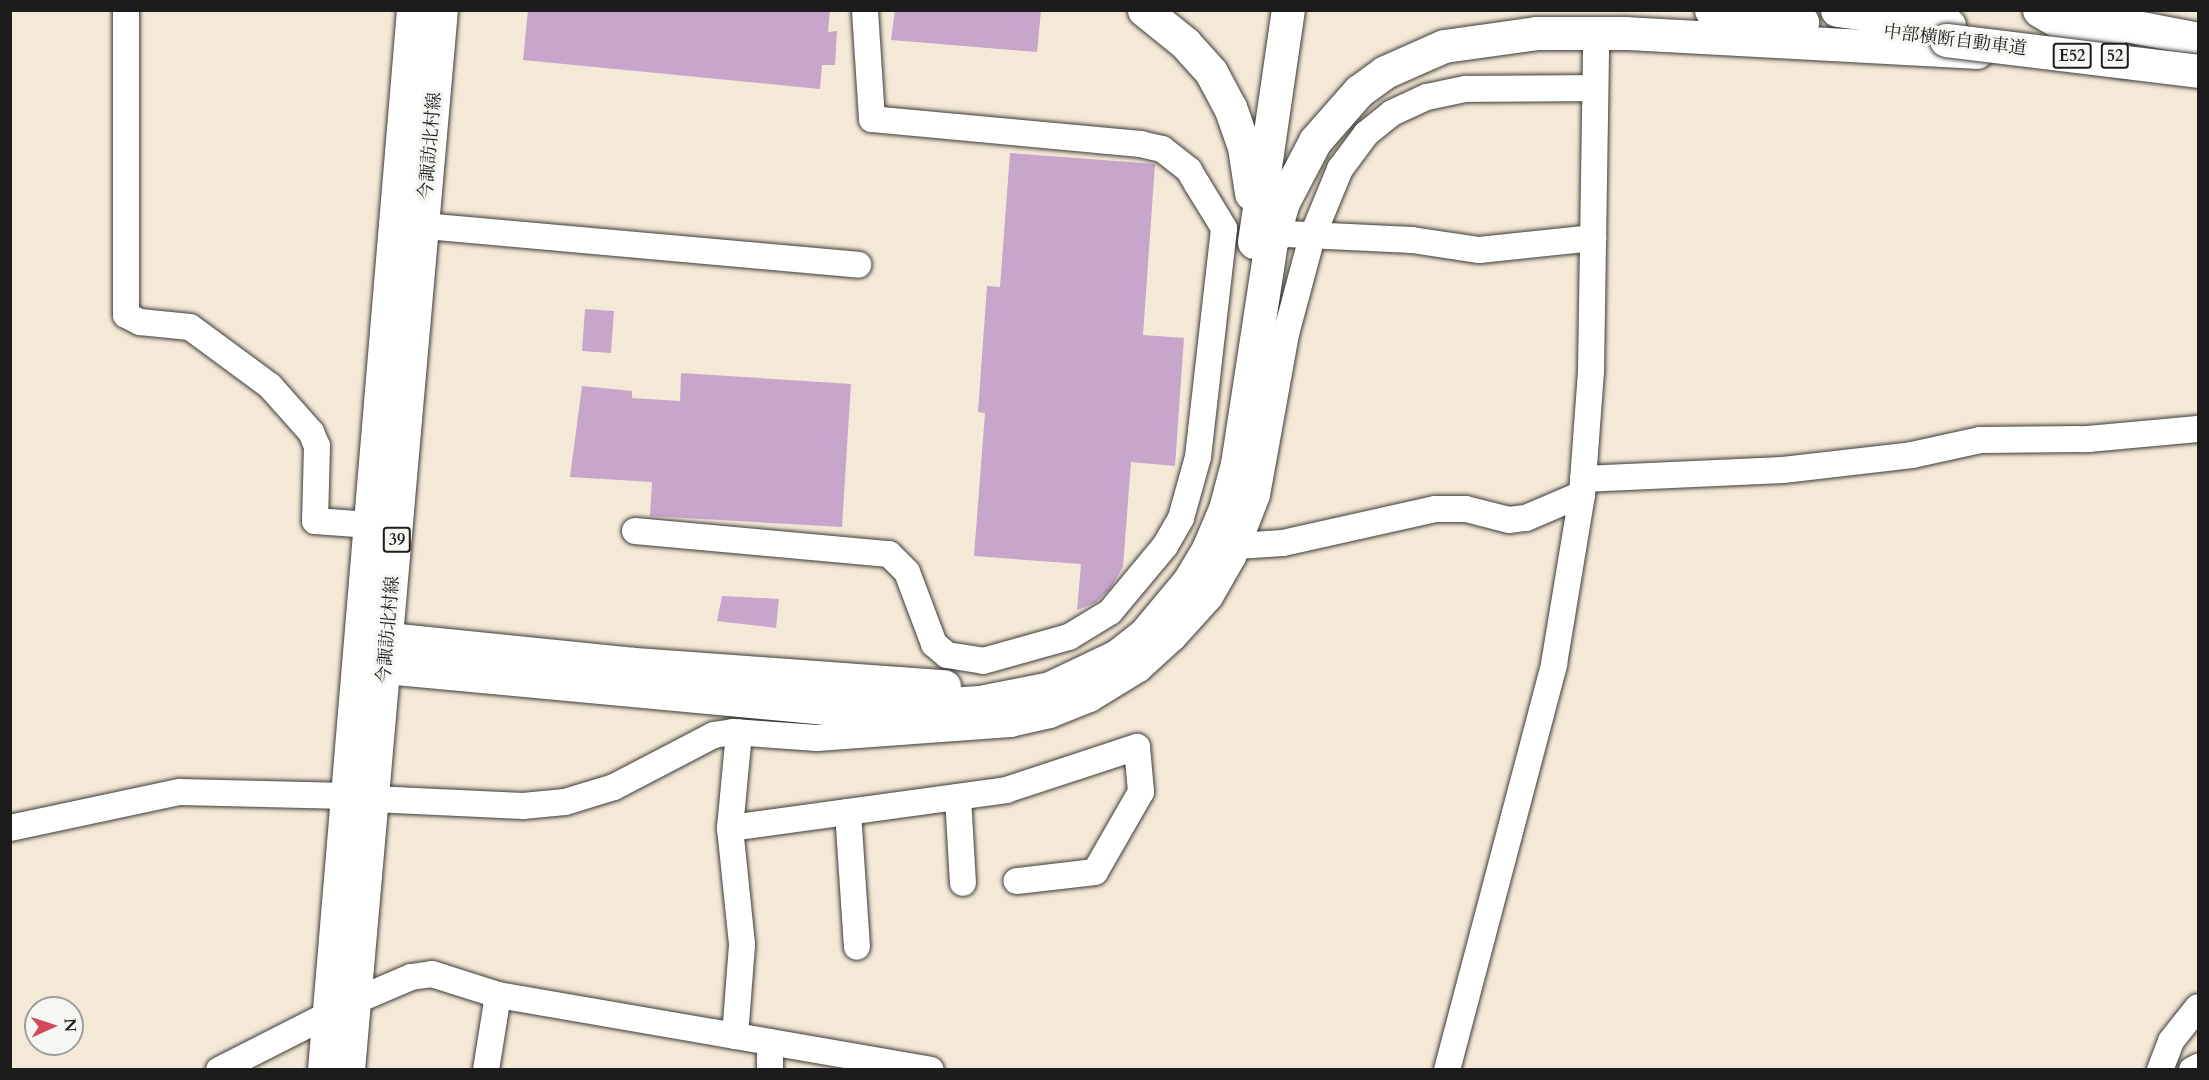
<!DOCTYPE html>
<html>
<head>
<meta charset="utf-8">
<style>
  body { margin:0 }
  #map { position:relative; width:2209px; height:1080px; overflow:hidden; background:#f4e9d7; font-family:Cardo,"Noto Serif JP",serif }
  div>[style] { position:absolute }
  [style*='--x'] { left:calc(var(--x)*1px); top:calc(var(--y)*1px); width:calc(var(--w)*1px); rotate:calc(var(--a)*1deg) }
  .building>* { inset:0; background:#c8a5cb; transform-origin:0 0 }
  .minor-tunnel>* { height:26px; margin-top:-13px; transform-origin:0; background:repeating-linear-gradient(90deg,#c9c0b2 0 26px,transparent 0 39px) }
  .roads { filter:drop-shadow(0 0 2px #3c3b38) drop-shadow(0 0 2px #3c3b38) }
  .minor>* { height:26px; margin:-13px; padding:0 13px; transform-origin:13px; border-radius:13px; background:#fff }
  .major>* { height:32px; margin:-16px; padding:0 16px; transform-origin:16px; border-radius:16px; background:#fff }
  .highway>* { height:33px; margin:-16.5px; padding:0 16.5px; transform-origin:16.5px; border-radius:16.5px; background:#fff }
  .bridges { filter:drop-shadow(0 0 2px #3c3b38) drop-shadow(0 0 2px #3c3b38) }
  .highway-bridge>* { height:33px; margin:-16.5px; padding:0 16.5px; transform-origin:16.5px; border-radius:16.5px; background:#fff }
  span { translate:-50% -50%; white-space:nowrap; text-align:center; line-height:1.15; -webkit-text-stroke:6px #f6f6f2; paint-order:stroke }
  .shield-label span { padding:2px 4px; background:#f6f6f2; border:2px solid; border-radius:4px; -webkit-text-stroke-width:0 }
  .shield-label { font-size:16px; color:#1c1c1c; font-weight:700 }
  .street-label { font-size:18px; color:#1c1c1c }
  .frame { position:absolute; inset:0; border:12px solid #1c1c1c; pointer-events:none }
  .north { position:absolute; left:24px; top:996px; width:60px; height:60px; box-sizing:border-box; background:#f6f6f2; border:2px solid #9f9f9c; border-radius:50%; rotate:87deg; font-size:16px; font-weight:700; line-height:24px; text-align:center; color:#1c1c1c }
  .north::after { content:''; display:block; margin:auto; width:21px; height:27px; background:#d1495b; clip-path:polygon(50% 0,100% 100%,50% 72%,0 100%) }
</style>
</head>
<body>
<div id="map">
  <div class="building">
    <i style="clip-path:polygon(528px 10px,830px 10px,828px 32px,837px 31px,835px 65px,822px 65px,820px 89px,523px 60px)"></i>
    <i style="clip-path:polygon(895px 10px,1041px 10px,1037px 52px,891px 40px)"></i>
    <i style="clip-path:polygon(1010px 153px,1155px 164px,1143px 335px,1184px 338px,1175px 466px,1131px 462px,1123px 567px,1110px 589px,1095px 603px,1077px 610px,1081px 564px,974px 556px,985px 413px,978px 412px,987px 286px,1000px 287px)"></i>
    <i style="left:585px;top:309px;width:29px;height:42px;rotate:4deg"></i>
    <i style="clip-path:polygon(681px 373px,851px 384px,842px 527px,650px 516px,652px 482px,570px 477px,582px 386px,632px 391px,632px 398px,680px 401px)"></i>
    <i style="clip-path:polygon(722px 596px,779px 599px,776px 628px,717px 621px)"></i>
  </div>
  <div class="minor-tunnel">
    <i style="--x:1596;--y:46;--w:36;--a:-90"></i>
  </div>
  <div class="roads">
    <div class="minor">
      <i style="--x:126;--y:10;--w:305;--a:90"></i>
      <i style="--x:126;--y:315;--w:16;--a:27"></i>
      <i style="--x:140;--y:322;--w:50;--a:5.7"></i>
      <i style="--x:190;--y:327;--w:99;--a:36.4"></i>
      <i style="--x:270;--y:386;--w:62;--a:48.3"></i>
      <i style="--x:311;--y:432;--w:15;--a:67"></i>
      <i style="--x:317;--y:446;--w:75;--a:91.5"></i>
      <i style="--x:315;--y:521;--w:55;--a:4.2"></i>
      <i style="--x:425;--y:226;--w:435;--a:5.1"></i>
      <i style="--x:1286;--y:234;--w:126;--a:2.7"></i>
      <i style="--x:1412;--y:240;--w:68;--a:8.5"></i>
      <i style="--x:1479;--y:250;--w:115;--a:-6"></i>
      <i style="--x:1583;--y:479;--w:200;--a:-2.6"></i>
      <i style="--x:1783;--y:470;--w:130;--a:-6.6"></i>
      <i style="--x:1912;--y:455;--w:70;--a:-12.4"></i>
      <i style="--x:1980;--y:440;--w:108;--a:-0.5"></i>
      <i style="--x:2088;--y:439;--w:110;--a:-5.2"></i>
      <i style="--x:635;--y:531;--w:255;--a:5.2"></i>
      <i style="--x:889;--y:554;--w:25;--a:45"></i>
      <i style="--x:907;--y:572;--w:77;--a:69.4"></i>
      <i style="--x:934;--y:644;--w:17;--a:40"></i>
      <i style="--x:947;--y:655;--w:36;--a:9"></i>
      <i style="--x:983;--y:661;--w:89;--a:-15.6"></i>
      <i style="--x:1069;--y:637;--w:48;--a:-31.4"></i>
      <i style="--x:1110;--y:612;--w:86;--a:-50.2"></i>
      <i style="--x:1165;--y:546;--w:32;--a:-60"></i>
      <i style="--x:1181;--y:518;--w:63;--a:-74.4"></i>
      <i style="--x:1198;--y:457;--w:230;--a:-83.5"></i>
      <i style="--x:1224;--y:228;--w:52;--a:-121.5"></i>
      <i style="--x:1197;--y:184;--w:16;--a:-120"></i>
      <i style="--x:1189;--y:170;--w:34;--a:-142"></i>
      <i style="--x:1162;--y:149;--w:22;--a:-167"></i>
      <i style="--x:1141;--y:144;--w:270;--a:-174.7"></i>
      <i style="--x:872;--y:119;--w:109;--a:-93.7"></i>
      <i style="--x:1237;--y:546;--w:46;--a:-3.7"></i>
      <i style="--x:1283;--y:543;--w:156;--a:-12.6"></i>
      <i style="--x:1435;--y:509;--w:31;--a:0"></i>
      <i style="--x:1466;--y:509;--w:44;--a:14.3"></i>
      <i style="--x:1509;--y:520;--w:17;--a:-7"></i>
      <i style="--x:1526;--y:518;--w:61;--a:-23.2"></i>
      <i style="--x:958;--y:797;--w:86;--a:86.7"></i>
      <i style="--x:373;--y:799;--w:150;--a:2.7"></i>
      <i style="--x:523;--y:806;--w:42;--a:-5.4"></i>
      <i style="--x:565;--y:802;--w:51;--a:-17"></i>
      <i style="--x:614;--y:787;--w:113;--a:-27.5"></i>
      <i style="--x:714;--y:735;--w:19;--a:-9"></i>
      <i style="--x:733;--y:732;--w:84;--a:4.1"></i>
      <i style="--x:817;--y:738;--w:194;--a:-4.1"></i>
      <i style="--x:1010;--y:724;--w:41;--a:-12.7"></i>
      <i style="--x:1050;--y:715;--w:43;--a:-21.8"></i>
      <i style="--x:1090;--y:699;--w:57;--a:-31.5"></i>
      <i style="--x:1139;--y:669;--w:46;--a:-42.4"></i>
      <i style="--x:1173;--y:638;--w:55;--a:-47.9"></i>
      <i style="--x:1210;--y:597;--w:46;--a:-60.1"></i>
      <i style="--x:1233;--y:557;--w:66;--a:-68.8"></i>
      <i style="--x:1257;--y:495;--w:164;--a:-79.8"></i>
      <i style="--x:1286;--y:334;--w:100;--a:-75"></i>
      <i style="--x:1312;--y:237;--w:74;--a:-67.6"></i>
      <i style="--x:1340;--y:169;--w:44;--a:-53.4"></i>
      <i style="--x:1366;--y:134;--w:33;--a:-39"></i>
      <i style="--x:1392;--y:113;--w:38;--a:-25"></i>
      <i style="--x:1427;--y:97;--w:40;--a:-12"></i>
      <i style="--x:1466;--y:89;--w:129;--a:-0.4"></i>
      <i style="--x:848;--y:812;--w:135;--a:86.2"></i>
      <i style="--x:10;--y:828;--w:174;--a:-12"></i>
      <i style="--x:180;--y:792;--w:167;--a:1.4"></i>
      <i style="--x:730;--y:828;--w:279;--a:-7.8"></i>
      <i style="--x:1006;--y:790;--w:138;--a:-18.2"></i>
      <i style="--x:1137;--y:747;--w:45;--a:84.9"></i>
      <i style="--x:1141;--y:792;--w:92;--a:119.9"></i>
      <i style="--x:1095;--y:872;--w:79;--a:173.4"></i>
      <i style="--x:735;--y:1036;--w:92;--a:-85.6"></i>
      <i style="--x:742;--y:944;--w:117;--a:-95.9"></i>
      <i style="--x:730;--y:828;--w:96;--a:-84.6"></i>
      <i style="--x:770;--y:1042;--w:28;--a:90"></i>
      <i style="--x:219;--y:1070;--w:153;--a:-26.9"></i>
      <i style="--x:355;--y:1001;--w:61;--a:-23.2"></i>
      <i style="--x:411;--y:977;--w:21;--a:-8"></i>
      <i style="--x:432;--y:974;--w:69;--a:17.7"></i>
      <i style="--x:498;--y:995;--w:439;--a:9.8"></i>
      <i style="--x:486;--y:1070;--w:76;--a:-80.9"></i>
      <i style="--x:1447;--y:1070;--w:420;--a:-75.2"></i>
      <i style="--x:1554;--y:664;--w:172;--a:-80.6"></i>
      <i style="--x:1582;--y:494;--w:123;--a:-85.8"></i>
      <i style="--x:1591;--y:371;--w:325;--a:-89.1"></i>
      <i style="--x:2160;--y:1070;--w:31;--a:-69"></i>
      <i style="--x:2171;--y:1041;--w:43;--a:-51.5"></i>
      <i style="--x:2192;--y:1070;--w:7;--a:-27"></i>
    </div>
    <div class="major">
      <i style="--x:324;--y:1070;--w:1064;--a:-85.2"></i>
      <i style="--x:349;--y:1070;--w:1064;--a:-84.99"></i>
    </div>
    <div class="highway">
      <i style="--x:1144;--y:10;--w:53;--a:38.8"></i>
      <i style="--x:1185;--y:43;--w:39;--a:48"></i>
      <i style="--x:1211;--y:72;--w:40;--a:62"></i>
      <i style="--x:1230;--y:107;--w:42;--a:70.7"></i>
      <i style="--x:1244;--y:147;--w:47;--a:81.3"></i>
      <i style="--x:1711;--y:10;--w:92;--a:7.5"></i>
      <i style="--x:1837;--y:10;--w:113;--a:7.6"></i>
      <i style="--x:2039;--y:10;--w:98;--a:30.8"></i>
      <i style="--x:2053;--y:11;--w:148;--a:10.9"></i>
      <i style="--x:1254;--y:242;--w:234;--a:-81.7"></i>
      <i style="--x:360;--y:651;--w:30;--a:33"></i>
      <i style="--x:385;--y:667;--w:465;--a:5.3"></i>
      <i style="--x:848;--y:710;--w:132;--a:-3.5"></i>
      <i style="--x:980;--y:702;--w:71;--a:-11.3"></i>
      <i style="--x:1050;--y:688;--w:74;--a:-25.5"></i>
      <i style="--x:1117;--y:656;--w:34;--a:-38"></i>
      <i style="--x:1144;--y:635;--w:70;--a:-50.2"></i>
      <i style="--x:1189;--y:581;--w:37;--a:-59"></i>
      <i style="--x:1208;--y:549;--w:43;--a:-67"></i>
      <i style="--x:1225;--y:509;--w:47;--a:-75.1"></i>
      <i style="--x:1237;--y:464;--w:224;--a:-81.3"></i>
      <i style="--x:1271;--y:243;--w:43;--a:-73.7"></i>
      <i style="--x:1283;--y:202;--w:69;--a:-62.3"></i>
      <i style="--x:1315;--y:141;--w:67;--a:-48.7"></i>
      <i style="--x:1359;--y:91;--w:32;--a:-36"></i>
      <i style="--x:1385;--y:72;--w:64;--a:-23.8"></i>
      <i style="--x:1444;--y:46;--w:93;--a:-8"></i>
      <i style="--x:1536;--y:33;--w:90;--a:0"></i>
      <i style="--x:1626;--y:33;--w:351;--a:3.1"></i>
      <i style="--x:360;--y:651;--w:30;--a:-23"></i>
      <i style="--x:388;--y:639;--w:247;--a:5.8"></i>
      <i style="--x:634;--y:664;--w:311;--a:4.1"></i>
    </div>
  </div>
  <div class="bridges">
    <div class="highway-bridge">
      <i style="--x:1946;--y:40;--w:254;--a:7"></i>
    </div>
  </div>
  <div class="shield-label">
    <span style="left:2072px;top:56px">E52</span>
    <span style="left:2115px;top:56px">52</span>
    <span style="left:397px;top:540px">39</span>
  </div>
  <div class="street-label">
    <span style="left:1955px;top:41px;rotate:7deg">中部横断自動車道</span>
    <span style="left:431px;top:146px;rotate:-85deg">今諏訪北村線</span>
    <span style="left:389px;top:630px;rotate:-85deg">今諏訪北村線</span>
  </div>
  <div class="frame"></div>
  <div class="north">N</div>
</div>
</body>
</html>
